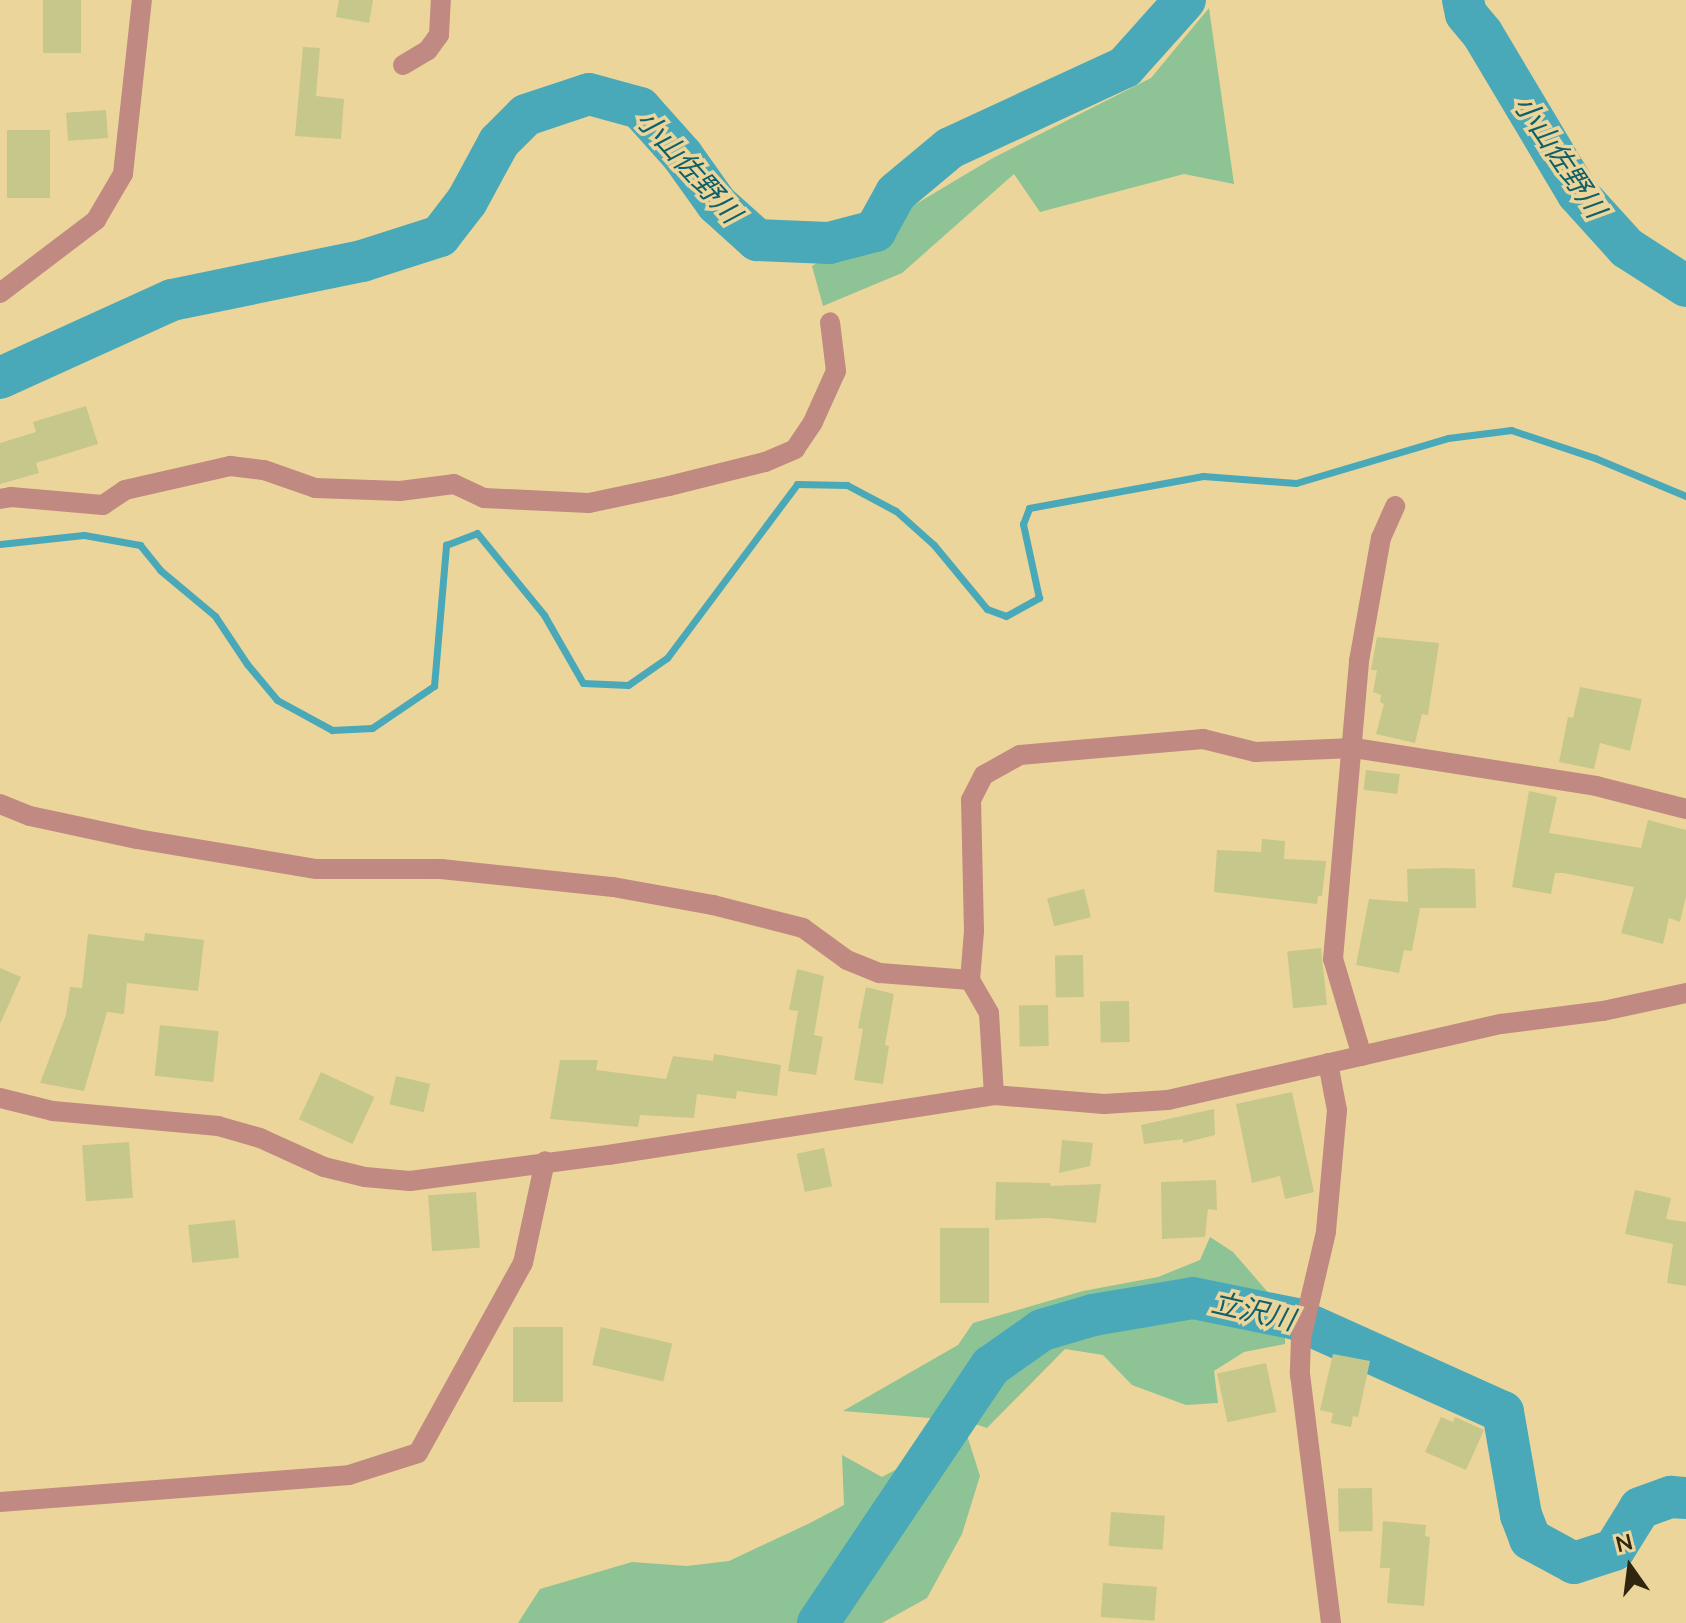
<!DOCTYPE html>
<html>
<head>
<meta charset="utf-8">
<style>
  body { margin:0 }
  #map { position:relative; width:1686px; height:1623px; overflow:hidden; background:#ecd59b; font-family:"Nunito Sans","Noto Sans JP",sans-serif }
  div>[style] { position:absolute }
  [style*='--x'] { left:calc(var(--x)*1px); top:calc(var(--y)*1px); width:calc(var(--w)*1px); rotate:calc(var(--a)*1deg) }
  .green>* { inset:0; background:#8ec396 }
  .stream>* { height:7px; margin:-3.5px; padding:0 3.5px; transform-origin:3.5px; border-radius:3.5px; background:#4aa9b8 }
  .river>* { height:42px; margin:-21px; padding:0 21px; transform-origin:21px; border-radius:21px; background:#4aa9b8 }
  .building>* { inset:0; background:#c6c78b; transform-origin:0 0 }
  .minor>* { height:20px; margin:-10px; padding:0 10px; transform-origin:10px; border-radius:10px; background:#c08981 }
  .tertiary>* { height:20px; margin:-10px; padding:0 10px; transform-origin:10px; border-radius:10px; background:#c08981 }
  span { translate:-50% -50%; white-space:nowrap; text-align:center; line-height:1.15; -webkit-text-stroke:7px #ecd59b; paint-order:stroke }
  .water-label { font-size:28px; color:#10606a; font-style:italic }
  .north { position:absolute; left:1590px; top:1527px; width:80px; height:80px; -webkit-text-stroke:6px #ecd59b; paint-order:stroke; rotate:346deg; font-size:22px; font-weight:700; line-height:32px; text-align:center; color:#2f260f }
  .north::after { content:''; display:block; margin:auto; width:28px; height:36px; background:#2f260f; clip-path:polygon(50% 0,100% 100%,50% 72%,0 100%) }
</style>
</head>
<body>
<div id="map">
  <div class="green">
    <i style="clip-path:polygon(1209px 8px,1234px 184px,1184px 174px,1040px 212px,1014px 174px,902px 273px,823px 306px,812px 266px,993px 158px,1151px 78px)"></i>
    <i style="clip-path:polygon(1210px 1237px,1233px 1252px,1285px 1312px,1285px 1344px,1244px 1352px,1214px 1371px,1218px 1403px,1186px 1405px,1132px 1385px,1103px 1355px,1065px 1349px,987px 1428px,966px 1421px,843px 1411px,958px 1345px,973px 1323px,1083px 1291px,1158px 1277px,1200px 1260px)"></i>
    <i style="clip-path:polygon(966px 1432px,980px 1476px,962px 1534px,927px 1598px,882px 1623px,518px 1623px,540px 1589px,632px 1562px,687px 1566px,729px 1561px,810px 1523px,844px 1505px,842px 1455px,882px 1477px)"></i>
  </div>
  <div class="stream">
    <i style="--x:0;--y:544;--w:84;--a:-6.1"></i>
    <i style="--x:84;--y:535;--w:57;--a:10.1"></i>
    <i style="--x:140;--y:545;--w:32;--a:51"></i>
    <i style="--x:160;--y:570;--w:72;--a:39.9"></i>
    <i style="--x:215;--y:616;--w:58;--a:56.3"></i>
    <i style="--x:247;--y:664;--w:47;--a:50.2"></i>
    <i style="--x:277;--y:700;--w:63;--a:28.6"></i>
    <i style="--x:332;--y:730;--w:40;--a:-2.9"></i>
    <i style="--x:372;--y:728;--w:75;--a:-34.1"></i>
    <i style="--x:434;--y:686;--w:142;--a:-85.1"></i>
    <i style="--x:446;--y:545;--w:33;--a:-21"></i>
    <i style="--x:477;--y:533;--w:106;--a:50.7"></i>
    <i style="--x:544;--y:615;--w:78;--a:60.2"></i>
    <i style="--x:583;--y:683;--w:45;--a:2.5"></i>
    <i style="--x:628;--y:685;--w:47;--a:-34.7"></i>
    <i style="--x:667;--y:658;--w:217;--a:-53.2"></i>
    <i style="--x:797;--y:484;--w:50;--a:1.1"></i>
    <i style="--x:847;--y:485;--w:55;--a:28"></i>
    <i style="--x:896;--y:511;--w:51;--a:41.8"></i>
    <i style="--x:934;--y:545;--w:83;--a:50.4"></i>
    <i style="--x:987;--y:609;--w:20;--a:20"></i>
    <i style="--x:1006;--y:616;--w:38;--a:-29"></i>
    <i style="--x:1039;--y:598;--w:76;--a:-102.2"></i>
    <i style="--x:1023;--y:524;--w:17;--a:-69"></i>
    <i style="--x:1029;--y:508;--w:177;--a:-10.4"></i>
    <i style="--x:1203;--y:476;--w:93;--a:4.3"></i>
    <i style="--x:1296;--y:483;--w:159;--a:-16.5"></i>
    <i style="--x:1448;--y:438;--w:64;--a:-7.2"></i>
    <i style="--x:1511;--y:430;--w:89;--a:18.4"></i>
    <i style="--x:1595;--y:458;--w:99;--a:22.7"></i>
  </div>
  <div class="river">
    <i style="--x:1463;--y:0;--w:14;--a:78"></i>
    <i style="--x:1466;--y:14;--w:25;--a:50"></i>
    <i style="--x:1482;--y:33;--w:187;--a:59.2"></i>
    <i style="--x:1578;--y:194;--w:73;--a:47.8"></i>
    <i style="--x:1627;--y:248;--w:70;--a:32.8"></i>
    <i style="--x:0;--y:378;--w:189;--a:-24.4"></i>
    <i style="--x:172;--y:300;--w:194;--a:-11.6"></i>
    <i style="--x:362;--y:261;--w:82;--a:-17.8"></i>
    <i style="--x:440;--y:236;--w:44;--a:-52.4"></i>
    <i style="--x:467;--y:201;--w:67;--a:-61.5"></i>
    <i style="--x:499;--y:142;--w:38;--a:-45"></i>
    <i style="--x:526;--y:115;--w:66;--a:-18.4"></i>
    <i style="--x:589;--y:94;--w:53;--a:15.4"></i>
    <i style="--x:640;--y:108;--w:63;--a:48.2"></i>
    <i style="--x:682;--y:155;--w:60;--a:54.5"></i>
    <i style="--x:717;--y:204;--w:54;--a:42"></i>
    <i style="--x:757;--y:240;--w:72;--a:2.4"></i>
    <i style="--x:829;--y:243;--w:48;--a:-14.6"></i>
    <i style="--x:875;--y:231;--w:43;--a:-61.1"></i>
    <i style="--x:896;--y:193;--w:70;--a:-39.8"></i>
    <i style="--x:950;--y:148;--w:193;--a:-24.8"></i>
    <i style="--x:1125;--y:67;--w:90;--a:-48.2"></i>
    <i style="--x:818;--y:1623;--w:310;--a:-56.1"></i>
    <i style="--x:991;--y:1366;--w:62;--a:-35.2"></i>
    <i style="--x:1042;--y:1330;--w:53;--a:-16.4"></i>
    <i style="--x:1093;--y:1315;--w:101;--a:-9.6"></i>
    <i style="--x:1193;--y:1298;--w:105;--a:11.5"></i>
    <i style="--x:1296;--y:1319;--w:227;--a:24.2"></i>
    <i style="--x:1503;--y:1412;--w:105;--a:80.1"></i>
    <i style="--x:1521;--y:1515;--w:26;--a:69"></i>
    <i style="--x:1530;--y:1539;--w:50;--a:28.6"></i>
    <i style="--x:1574;--y:1563;--w:42;--a:-18"></i>
    <i style="--x:1614;--y:1550;--w:49;--a:-58.2"></i>
    <i style="--x:1640;--y:1508;--w:33;--a:-20"></i>
    <i style="--x:1671;--y:1497;--w:15;--a:4"></i>
  </div>
  <div class="building">
    <i style="left:43px;top:0;width:38px;height:53px"></i>
    <i style="clip-path:polygon(339px 0,373px 0,369px 23px,336px 17px)"></i>
    <i style="clip-path:polygon(303px 47px,320px 48px,316px 96px,344px 99px,341px 139px,295px 136px)"></i>
    <i style="left:106px;top:110px;width:28px;height:40px;rotate:86deg"></i>
    <i style="left:50px;top:130px;width:68px;height:43px;rotate:90deg"></i>
    <i style="clip-path:polygon(86px 406px,98px 444px,36px 463px,39px 473px,0 484px,0 443px,36px 432px,33px 422px)"></i>
    <i style="clip-path:polygon(1377px 637px,1439px 643px,1428px 715px,1422px 714px,1415px 743px,1376px 734px,1384px 704px,1380px 702px,1381px 695px,1373px 692px,1377px 670px,1371px 670px)"></i>
    <i style="clip-path:polygon(1580px 687px,1642px 699px,1630px 751px,1600px 743px,1594px 769px,1559px 762px,1568px 717px,1573px 718px)"></i>
    <i style="left:1366px;top:770px;width:34px;height:20px;rotate:7deg"></i>
    <i style="clip-path:polygon(1529px 791px,1557px 797px,1549px 833px,1641px 848px,1648px 820px,1686px 830px,1686px 896px,1680px 922px,1669px 918px,1663px 944px,1621px 933px,1634px 887px,1563px 873px,1555px 873px,1551px 894px,1512px 887px)"></i>
    <i style="clip-path:polygon(1262px 839px,1285px 841px,1284px 859px,1326px 861px,1322px 896px,1318px 896px,1317px 904px,1214px 892px,1217px 850px,1261px 852px)"></i>
    <i style="clip-path:polygon(1446px 868px,1475px 869px,1476px 908px,1420px 908px,1412px 951px,1404px 950px,1399px 973px,1356px 965px,1369px 899px,1408px 902px,1407px 869px)"></i>
    <i style="left:1084px;top:889px;width:29px;height:38px;rotate:76deg"></i>
    <i style="clip-path:polygon(145px 933px,204px 940px,198px 991px,127px 983px,124px 1014px,107px 1012px,84px 1091px,40px 1083px,66px 1015px,70px 987px,82px 988px,88px 934px,144px 941px)"></i>
    <i style="left:1321px;top:948px;width:57px;height:34px;rotate:84deg"></i>
    <i style="left:1083px;top:955px;width:42px;height:28px;rotate:89deg"></i>
    <i style="clip-path:polygon(0 968px,21px 977px,0 1024px)"></i>
    <i style="clip-path:polygon(797px 969px,824px 976px,814px 1035px,823px 1037px,816px 1075px,788px 1071px,798px 1011px,789px 1010px)"></i>
    <i style="clip-path:polygon(866px 987px,894px 994px,885px 1045px,889px 1046px,883px 1084px,854px 1080px,863px 1029px,858px 1028px)"></i>
    <i style="left:1129px;top:1001px;width:41px;height:29px;rotate:89deg"></i>
    <i style="left:1048px;top:1005px;width:41px;height:29px;rotate:89deg"></i>
    <i style="left:160px;top:1025px;width:59px;height:51px;rotate:6deg"></i>
    <i style="clip-path:polygon(714px 1054px,781px 1065px,777px 1096px,737px 1091px,736px 1099px,697px 1094px,694px 1118px,640px 1115px,638px 1127px,550px 1119px,560px 1060px,598px 1060px,596px 1070px,666px 1079px,673px 1056px,713px 1061px)"></i>
    <i style="left:321px;top:1072px;width:59px;height:52px;rotate:25deg"></i>
    <i style="left:396px;top:1076px;width:35px;height:29px;rotate:13deg"></i>
    <i style="clip-path:polygon(1292px 1092px,1314px 1192px,1285px 1199px,1280px 1176px,1252px 1183px,1236px 1104px)"></i>
    <i style="clip-path:polygon(1214px 1109px,1215px 1135px,1183px 1143px,1183px 1139px,1144px 1144px,1141px 1125px)"></i>
    <i style="clip-path:polygon(1062px 1140px,1093px 1143px,1090px 1166px,1059px 1173px)"></i>
    <i style="left:129px;top:1142px;width:56px;height:47px;rotate:86deg"></i>
    <i style="left:824px;top:1148px;width:39px;height:28px;rotate:78deg"></i>
    <i style="clip-path:polygon(1216px 1180px,1217px 1210px,1208px 1209px,1205px 1237px,1162px 1239px,1161px 1182px)"></i>
    <i style="clip-path:polygon(996px 1182px,1050px 1183px,1051px 1186px,1101px 1184px,1096px 1223px,1047px 1218px,995px 1220px)"></i>
    <i style="clip-path:polygon(1635px 1190px,1671px 1198px,1666px 1219px,1686px 1222px,1686px 1286px,1667px 1283px,1673px 1244px,1625px 1234px)"></i>
    <i style="left:476px;top:1192px;width:56px;height:48px;rotate:86deg"></i>
    <i style="left:235px;top:1220px;width:38px;height:47px;rotate:84deg"></i>
    <i style="left:940px;top:1228px;width:49px;height:75px"></i>
    <i style="left:513px;top:1327px;width:50px;height:75px"></i>
    <i style="left:601px;top:1327px;width:73px;height:39px;rotate:13deg"></i>
    <i style="clip-path:polygon(1333px 1354px,1370px 1361px,1358px 1417px,1353px 1416px,1351px 1427px,1331px 1423px,1333px 1413px,1320px 1410px)"></i>
    <i style="left:1266px;top:1363px;width:50px;height:50px;rotate:78deg"></i>
    <i style="clip-path:polygon(1441px 1417px,1453px 1422px,1455px 1417px,1484px 1430px,1466px 1470px,1425px 1452px)"></i>
    <i style="left:1372px;top:1488px;width:43px;height:34px;rotate:89deg"></i>
    <i style="left:1111px;top:1512px;width:54px;height:34px;rotate:4deg"></i>
    <i style="clip-path:polygon(1383px 1521px,1426px 1525px,1425px 1536px,1430px 1537px,1424px 1606px,1387px 1603px,1390px 1568px,1380px 1568px)"></i>
    <i style="left:1103px;top:1583px;width:54px;height:34px;rotate:4deg"></i>
  </div>
  <div class="minor">
    <i style="--x:403;--y:65;--w:29;--a:-31"></i>
    <i style="--x:428;--y:50;--w:19;--a:-54"></i>
    <i style="--x:439;--y:35;--w:35;--a:-87"></i>
    <i style="--x:0;--y:293;--w:121;--a:-37.2"></i>
    <i style="--x:96;--y:220;--w:53;--a:-59.6"></i>
    <i style="--x:123;--y:174;--w:175;--a:-83.8"></i>
    <i style="--x:0;--y:499;--w:11;--a:-10"></i>
    <i style="--x:11;--y:497;--w:92;--a:5"></i>
    <i style="--x:103;--y:505;--w:27;--a:-34"></i>
    <i style="--x:125;--y:490;--w:108;--a:-12.9"></i>
    <i style="--x:230;--y:466;--w:34;--a:7"></i>
    <i style="--x:264;--y:470;--w:54;--a:19.4"></i>
    <i style="--x:315;--y:488;--w:85;--a:2"></i>
    <i style="--x:400;--y:491;--w:54;--a:-7.4"></i>
    <i style="--x:454;--y:484;--w:33;--a:25"></i>
    <i style="--x:484;--y:498;--w:105;--a:2.7"></i>
    <i style="--x:589;--y:503;--w:82;--a:-12"></i>
    <i style="--x:669;--y:486;--w:99;--a:-14"></i>
    <i style="--x:765;--y:462;--w:33;--a:-23"></i>
    <i style="--x:795;--y:449;--w:32;--a:-56"></i>
    <i style="--x:813;--y:422;--w:56;--a:-65.7"></i>
    <i style="--x:836;--y:371;--w:49;--a:-97"></i>
    <i style="--x:0;--y:804;--w:32;--a:22"></i>
    <i style="--x:30;--y:816;--w:109;--a:12.1"></i>
    <i style="--x:137;--y:839;--w:182;--a:9.5"></i>
    <i style="--x:317;--y:869;--w:124;--a:0"></i>
    <i style="--x:441;--y:869;--w:173;--a:6"></i>
    <i style="--x:613;--y:887;--w:102;--a:10.2"></i>
    <i style="--x:713;--y:905;--w:93;--a:14.3"></i>
    <i style="--x:803;--y:928;--w:54;--a:36"></i>
    <i style="--x:847;--y:960;--w:35;--a:22"></i>
    <i style="--x:880;--y:973;--w:90;--a:4.4"></i>
    <i style="--x:1362;--y:1056;--w:101;--a:-106.6"></i>
    <i style="--x:1333;--y:959;--w:299;--a:-85"></i>
    <i style="--x:1359;--y:661;--w:125;--a:-79.9"></i>
    <i style="--x:1381;--y:538;--w:35;--a:-66"></i>
    <i style="--x:1328;--y:1063;--w:48;--a:79.2"></i>
    <i style="--x:1337;--y:1110;--w:122;--a:95.2"></i>
    <i style="--x:1326;--y:1232;--w:110;--a:103.2"></i>
    <i style="--x:1301;--y:1339;--w:35;--a:92"></i>
    <i style="--x:1300;--y:1374;--w:251;--a:82.9"></i>
    <i style="--x:994;--y:1095;--w:82;--a:-93.5"></i>
    <i style="--x:989;--y:1013;--w:38;--a:-120"></i>
    <i style="--x:970;--y:980;--w:49;--a:-85.3"></i>
    <i style="--x:974;--y:931;--w:131;--a:-91.3"></i>
    <i style="--x:971;--y:800;--w:28;--a:-63"></i>
    <i style="--x:984;--y:775;--w:41;--a:-29.1"></i>
    <i style="--x:1020;--y:755;--w:184;--a:-5"></i>
    <i style="--x:1203;--y:739;--w:54;--a:14"></i>
    <i style="--x:1255;--y:752;--w:99;--a:-2.3"></i>
    <i style="--x:1354;--y:748;--w:245;--a:8.9"></i>
    <i style="--x:1596;--y:786;--w:93;--a:14.3"></i>
    <i style="--x:0;--y:1502;--w:350;--a:-4.4"></i>
    <i style="--x:349;--y:1475;--w:72;--a:-17.7"></i>
    <i style="--x:418;--y:1453;--w:217;--a:-61.1"></i>
    <i style="--x:523;--y:1263;--w:104;--a:-77.8"></i>
  </div>
  <div class="tertiary">
    <i style="--x:0;--y:1098;--w:55;--a:13.8"></i>
    <i style="--x:53;--y:1111;--w:166;--a:5.2"></i>
    <i style="--x:218;--y:1126;--w:44;--a:15.9"></i>
    <i style="--x:260;--y:1138;--w:70;--a:24.4"></i>
    <i style="--x:324;--y:1167;--w:42;--a:13.7"></i>
    <i style="--x:365;--y:1177;--w:45;--a:5.1"></i>
    <i style="--x:410;--y:1181;--w:200;--a:-7.5"></i>
    <i style="--x:608;--y:1155;--w:391;--a:-8.8"></i>
    <i style="--x:994;--y:1095;--w:110;--a:4.7"></i>
    <i style="--x:1104;--y:1104;--w:64;--a:-3.6"></i>
    <i style="--x:1168;--y:1100;--w:342;--a:-12.9"></i>
    <i style="--x:1501;--y:1024;--w:103;--a:-7.3"></i>
    <i style="--x:1603;--y:1011;--w:85;--a:-12.2"></i>
  </div>
  <div class="water-label">
    <span style="left:1559px;top:157px;rotate:56deg">小山佐野川</span>
    <span style="left:688px;top:167px;rotate:48deg">小山佐野川</span>
    <span style="left:1253px;top:1312px;rotate:13deg">立沢川</span>
  </div>
  <div class="north">N</div>
</div>
</body>
</html>
